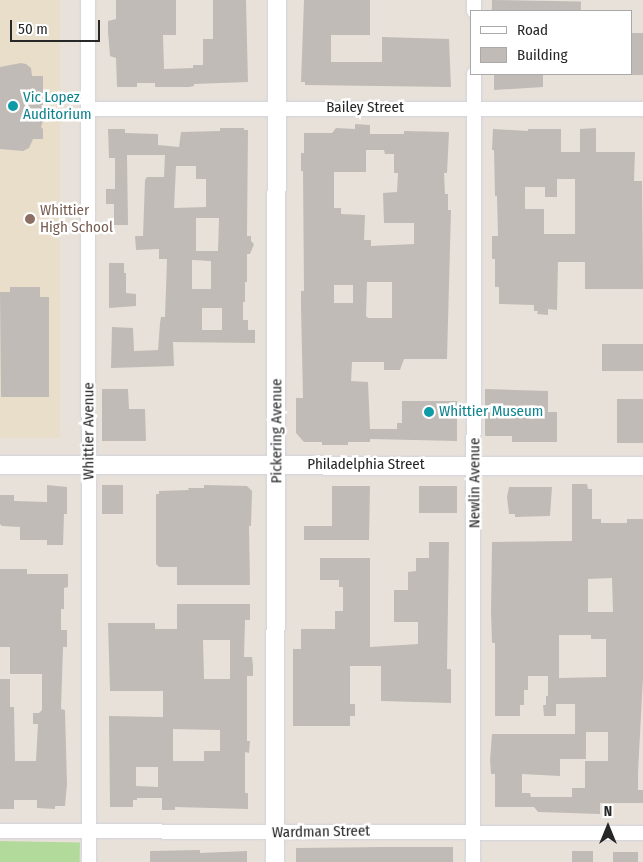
<!DOCTYPE html>
<html>
<head>
<meta charset="utf-8">
<style>
  body { margin:0 }
  #map { position:relative; width:643px; height:862px; overflow:hidden; background:#e8e1d9; font-family:"Fira Sans Condensed",sans-serif }
  div>[style] { position:absolute }
  [style*='--x'] { left:calc(var(--x)*1px); top:calc(var(--y)*1px); width:calc(var(--w)*1px); rotate:calc(var(--a)*1deg) }
  .education>* { inset:0; background:#e8deca; transform-origin:0 0 }
  .green>* { inset:0; background:#b2da9b; transform-origin:0 0 }
  .building>* { inset:0; background:#c0bbb6; transform-origin:0 0 }
  .roads { filter:drop-shadow(0 0 1px #cfd2de) drop-shadow(0 0 1px #cfd2de) }
  .minor>* { height:14px; margin:-7px; padding:0 7px; transform-origin:7px; border-radius:7px; background:#fff }
  .tertiary>* { height:18px; margin:-9px; padding:0 9px; transform-origin:9px; border-radius:9px; background:#fff }
  .dots>* { width:14px; height:14px; translate:-50% -50%; box-sizing:border-box; border:2px solid #fff; border-radius:50% }
  span { translate:-50% -50%; white-space:nowrap; text-align:center; line-height:1.15; -webkit-text-stroke:5px #fff; paint-order:stroke }
  .culture-label { font-size:15px; color:#0d838f }
  .left { translate:0 -50%; text-align:left }
  .street-label { font-size:15px; color:#272727 }
  .education-label { font-size:15px; color:#785e54 }
  .legend { position:absolute; left:470px; top:10px; width:162px; height:65px; box-sizing:border-box; background:#fff; border:1px solid #a9a9a9; margin:0; padding:6px 9px; list-style:none; font-size:15px; color:#272727 }
  .legend li { display:flex; align-items:center; gap:10px; height:25px }
  .legend b { width:25px; border:1px solid #a9a9a9 }
  .north { position:absolute; left:583px; top:802px; width:50px; height:50px; -webkit-text-stroke:4px #fff; paint-order:stroke; rotate:0deg; font-size:14px; font-weight:700; line-height:20px; text-align:center; color:#272727 }
  .north::after { content:''; display:block; margin:auto; width:18px; height:22px; background:#272727; clip-path:polygon(50% 0,100% 100%,50% 72%,0 100%) }
  .scale { position:absolute; left:10px; top:20px; width:90px; height:22px; box-sizing:border-box; border:2px solid #272727; border-top:0; padding-left:6px; font-size:15px; line-height:18px; white-space:nowrap; color:#272727; -webkit-text-stroke:4px #fff; paint-order:stroke }
</style>
</head>
<body>
<div id="map">
  <div class="education">
    <i style="left:0;top:0;width:60px;height:438px"></i>
  </div>
  <div class="green">
    <i style="left:0;top:841px;width:80px;height:21px;rotate:1deg"></i>
  </div>
  <div class="building">
    <i style="clip-path:polygon(116px 0,176px 0,176px 35px,163px 35px,164px 69px,193px 68px,193px 65px,203px 65px,203px 39px,213px 39px,213px 0,246px 0,248px 82px,194px 84px,194px 86px,189px 87px,155px 87px,155px 83px,137px 83px,137px 87px,117px 87px,116px 58px,110px 56px,108px 32px,108px 21px,116px 19px)"></i>
    <i style="clip-path:polygon(304px 0,370px 0,370px 35px,331px 35px,331px 62px,382px 62px,382px 37px,449px 39px,451px 87px,305px 85px,305px 82px,301px 82px)"></i>
    <i style="left:492px;top:0;width:89px;height:11px;rotate:1deg"></i>
    <i style="left:632px;top:33px;width:11px;height:42px"></i>
    <i style="clip-path:polygon(21px 63px,26px 64px,31px 68px,32px 76px,43px 76px,43px 95px,41px 100px,43px 104px,43px 121px,41px 127px,43px 129px,43px 139px,33px 139px,29px 148px,23px 151px,0 149px,0 67px)"></i>
    <i style="clip-path:polygon(494px 74px,543px 74px,543px 87px,494px 90px)"></i>
    <i style="clip-path:polygon(evenodd,355px 124px,370px 125px,370px 134px,404px 134px,404px 131px,449px 132px,447px 173px,444px 173px,445px 194px,448px 194px,448px 210px,451px 210px,447px 359px,404px 359px,400px 370px,384px 370px,384px 362px,352px 362px,351px 381px,368px 382px,370px 429px,397px 429px,397px 423px,402px 423px,402px 401px,457px 401px,457px 441px,370px 439px,370px 442px,348px 442px,348px 445px,322px 445px,322px 442px,304px 442px,296px 433px,296px 398px,303px 398px,301px 307px,301px 291px,304px 291px,303px 171px,301px 171px,301px 153px,304px 153px,304px 133px,332px 133px,336px 128px,355px 129px,355px 124px,366px 150px,384px 150px,385px 154px,394px 154px,394px 173px,398px 173px,397px 192px,383px 193px,384px 223px,414px 223px,414px 244px,371px 246px,371px 240px,364px 240px,365px 215px,341px 214px,341px 208px,334px 208px,334px 172px,366px 172px,366px 150px,355px 124px,367px 282px,392px 282px,392px 318px,368px 318px,366px 316px,367px 282px,355px 124px,334px 285px,353px 285px,353px 303px,334px 303px,334px 285px)"></i>
    <i style="clip-path:polygon(evenodd,220px 128px,244px 128px,244px 130px,248px 130px,247px 236px,251px 236px,251px 241px,254px 244px,250px 254px,247px 254px,247px 282px,245px 282px,245px 302px,243px 302px,243px 320px,248px 320px,248px 330px,255px 330px,255px 343px,173px 342px,174px 366px,111px 368px,112px 327px,133px 328px,134px 351px,158px 350px,160px 323px,161px 317px,165px 317px,167px 259px,159px 259px,159px 249px,136px 250px,135px 236px,143px 236px,145px 180px,147px 177px,164px 177px,165px 155px,127px 155px,128px 225px,114px 225px,114px 204px,106px 204px,106px 189px,115px 189px,115px 158px,109px 158px,108px 129px,125px 129px,125px 133px,158px 134px,158px 145px,179px 147px,181px 132px,220px 131px,220px 128px,176px 166px,196px 166px,196px 179px,206px 179px,206px 207px,174px 208px,176px 166px,220px 128px,196px 218px,219px 218px,218px 251px,196px 251px,196px 218px,220px 128px,192px 260px,211px 261px,211px 289px,192px 289px,192px 260px,220px 128px,202px 308px,222px 308px,222px 330px,202px 330px,202px 308px)"></i>
    <i style="clip-path:polygon(evenodd,596px 128px,596px 152px,635px 152px,634px 181px,642px 181px,643px 289px,585px 289px,585px 262px,558px 262px,557px 310px,548px 309px,548px 315px,537px 314px,538px 311px,534px 311px,534px 305px,499px 304px,499px 287px,495px 287px,495px 259px,492px 259px,492px 236px,498px 236px,497px 196px,495px 196px,494px 150px,492px 150px,493px 129px,528px 131px,528px 129px,561px 129px,561px 152px,580px 152px,580px 129px,596px 128px,557px 179px,575px 179px,575px 234px,544px 234px,544px 209px,525px 209px,525px 187px,545px 187px,545px 197px,557px 197px,557px 179px)"></i>
    <i style="clip-path:polygon(109px 263px,124px 263px,124px 273px,126px 273px,126px 293px,136px 294px,136px 306px,109px 308px)"></i>
    <i style="clip-path:polygon(10px 287px,40px 287px,40px 297px,49px 297px,49px 397px,1px 397px,0 292px,10px 292px)"></i>
    <i style="left:602px;top:344px;width:41px;height:27px"></i>
    <i style="clip-path:polygon(102px 389px,128px 389px,129px 409px,145px 409px,146px 441px,102px 441px)"></i>
    <i style="clip-path:polygon(485px 389px,548px 391px,548px 412px,557px 412px,557px 442px,512px 442px,512px 436px,485px 436px)"></i>
    <i style="left:617px;top:399px;width:26px;height:44px"></i>
    <i style="clip-path:polygon(evenodd,572px 484px,587px 484px,588px 489px,592px 489px,592px 519px,601px 519px,601px 523px,627px 523px,627px 519px,643px 519px,643px 677px,638px 772px,638px 790px,643px 790px,643px 803px,600px 803px,600px 814px,538px 812px,534px 807px,495px 807px,495px 774px,491px 774px,490px 760px,492px 734px,575px 734px,575px 704px,556px 704px,556px 716px,544px 716px,543px 705px,546px 705px,546px 696px,548px 696px,548px 676px,528px 676px,528px 690px,524px 690px,524px 705px,520px 705px,520px 716px,495px 716px,495px 643px,492px 643px,491px 612px,492px 542px,572px 541px,572px 484px,612px 578px,613px 612px,588px 612px,588px 579px,612px 578px,572px 484px,559px 635px,591px 635px,591px 639px,606px 639px,606px 677px,559px 678px,559px 635px,572px 484px,586px 732px,608px 732px,608px 761px,585px 761px,585px 788px,572px 788px,572px 797px,531px 797px,530px 793px,522px 793px,522px 774px,560px 776px,560px 759px,586px 759px,586px 732px)"></i>
    <i style="clip-path:polygon(47px 485px,67px 487px,67px 514px,64px 514px,63px 545px,47px 545px,47px 540px,20px 540px,20px 527px,2px 526px,0 524px,0 495px,14px 495px,14px 501px,47px 502px)"></i>
    <i style="left:102px;top:485px;width:21px;height:29px"></i>
    <i style="clip-path:polygon(204px 485px,247px 486px,252px 491px,251px 526px,249px 526px,250px 585px,177px 585px,177px 567px,159px 567px,156px 564px,156px 494px,159px 494px,159px 491px,189px 490px,188px 488px,204px 488px)"></i>
    <i style="clip-path:polygon(332px 486px,370px 486px,369px 540px,304px 540px,304px 526px,332px 526px)"></i>
    <i style="left:419px;top:486px;width:38px;height:27px"></i>
    <i style="clip-path:polygon(509px 487px,552px 487px,550px 516px,515px 517px,515px 514px,509px 514px,507px 497px)"></i>
    <i style="clip-path:polygon(429px 542px,449px 542px,447px 669px,451px 669px,451px 703px,381px 701px,381px 666px,350px 666px,350px 704px,355px 704px,355px 716px,350px 716px,350px 726px,293px 726px,293px 649px,301px 649px,301px 629px,335px 629px,335px 611px,343px 611px,343px 587px,339px 587px,339px 580px,320px 580px,320px 558px,370px 558px,370px 647px,418px 644px,418px 622px,394px 622px,394px 590px,408px 590px,408px 572px,416px 571px,416px 558px,429px 558px)"></i>
    <i style="clip-path:polygon(0 569px,27px 569px,27px 574px,68px 574px,68px 587px,64px 588px,64px 609px,61px 609px,61px 630px,67px 630px,67px 647px,63px 647px,61px 709px,65px 710px,67px 784px,65px 806px,55px 806px,55px 809px,37px 808px,37px 800px,14px 800px,14px 809px,0 809px,0 679px,10px 679px,10px 707px,14px 707px,15px 761px,36px 761px,38px 724px,33px 724px,33px 713px,39px 713px,42px 710px,42px 674px,10px 674px,10px 647px,0 647px)"></i>
    <i style="clip-path:polygon(evenodd,177px 604px,250px 604px,250px 620px,245px 620px,244px 657px,252px 657px,253px 666px,253px 676px,247px 676px,247px 741px,250px 741px,249px 753px,245px 752px,245px 793px,248px 793px,248px 809px,175px 807px,175px 810px,162px 810px,162px 798px,137px 798px,137px 800px,133px 800px,133px 807px,110px 807px,109px 716px,163px 717px,163px 691px,110px 691px,108px 623px,155px 623px,155px 629px,177px 629px,177px 604px,203px 640px,230px 640px,230px 679px,204px 679px,203px 640px,177px 604px,173px 729px,220px 730px,220px 751px,204px 751px,204px 761px,173px 761px,173px 729px,177px 604px,136px 767px,158px 767px,158px 787px,136px 786px,136px 767px)"></i>
    <i style="clip-path:polygon(385px 847px,453px 847px,453px 862px,296px 862px,296px 848px)"></i>
    <i style="clip-path:polygon(200px 850px,200px 853px,247px 851px,247px 862px,150px 862px,150px 851px)"></i>
    <i style="left:572px;top:851px;width:21px;height:11px"></i>
    <i style="left:613px;top:852px;width:25px;height:10px"></i>
  </div>
  <div class="roads">
    <div class="minor">
      <i style="--x:88;--y:0;--w:862;--a:89.93"></i>
      <i style="--x:474;--y:0;--w:11;--a:90"></i>
      <i style="--x:88;--y:109;--w:555;--a:0"></i>
      <i style="--x:0;--y:831;--w:643;--a:0.18"></i>
      <i style="--x:473;--y:862;--w:788;--a:-89.93"></i>
    </div>
    <div class="tertiary">
      <i style="--x:0;--y:465;--w:643;--a:0.09"></i>
      <i style="--x:275;--y:862;--w:862;--a:-89.87"></i>
    </div>
  </div>
  <div class="dots">
    <i style="left:13px;top:106px;background:#0f9aa8"></i>
    <i style="left:30px;top:219px;background:#8d6e63"></i>
    <i style="left:429px;top:412px;background:#0f9aa8"></i>
  </div>
  <div class="culture-label">
    <span class="left" style="left:23px;top:106px">Vic Lopez<br>Auditorium</span>
    <span class="left" style="left:439px;top:412px">Whittier Museum</span>
  </div>
  <div class="street-label">
    <span style="left:365px;top:108px">Bailey Street</span>
    <span style="left:89px;top:431px;rotate:-90deg">Whittier Avenue</span>
    <span style="left:277px;top:431px;rotate:-90deg">Pickering Avenue</span>
    <span style="left:366px;top:465px">Philadelphia Street</span>
    <span style="left:475px;top:483px;rotate:-90deg">Newlin Avenue</span>
    <span style="left:321px;top:832px;rotate:-1deg">Wardman Street</span>
  </div>
  <div class="education-label">
    <span class="left" style="left:40px;top:219px">Whittier<br>High School</span>
  </div>
  <ul class="legend">
  <li><b style="height:6px;background:#fff"></b>Road</li>
  <li><b style="height:14px;background:#c0bbb6"></b>Building</li>
  </ul>
  <div class="north">N</div>
  <div class="scale">50 m</div>
</div>
</body>
</html>
